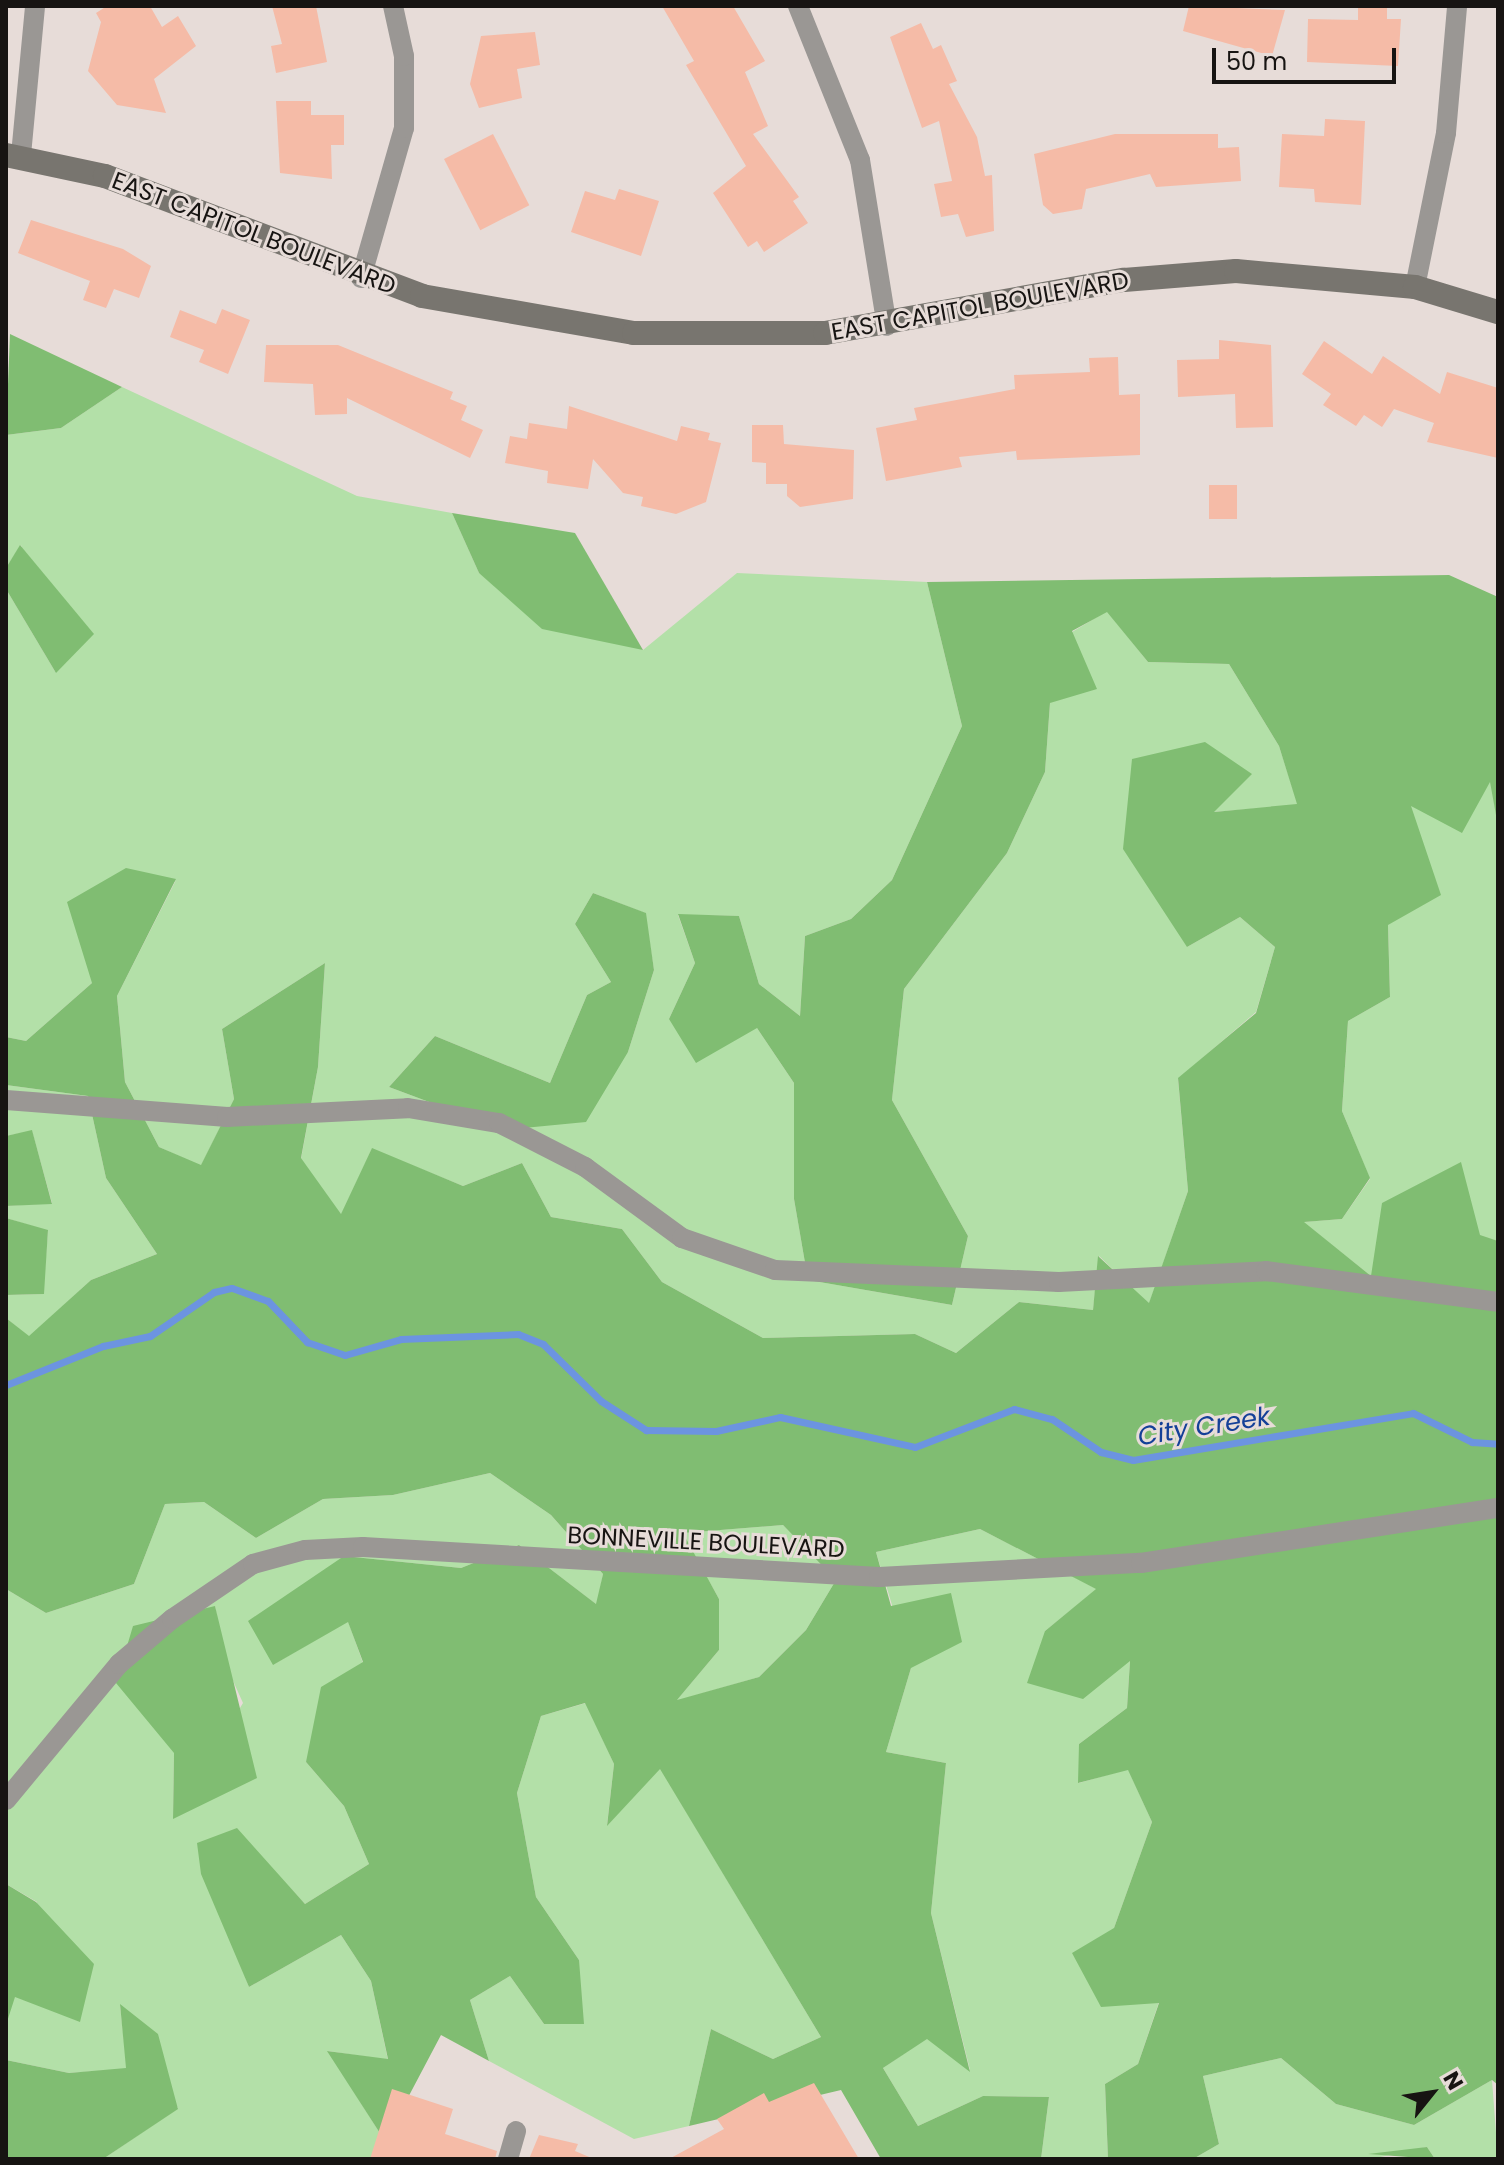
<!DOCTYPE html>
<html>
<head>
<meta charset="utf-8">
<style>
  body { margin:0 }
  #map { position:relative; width:1504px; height:2165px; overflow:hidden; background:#e7dcd8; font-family:Poppins,sans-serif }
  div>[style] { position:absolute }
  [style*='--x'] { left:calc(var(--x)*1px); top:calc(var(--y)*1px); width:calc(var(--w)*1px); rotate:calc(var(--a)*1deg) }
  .green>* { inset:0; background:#b3e0a8 }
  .forest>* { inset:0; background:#80bd72 }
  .stream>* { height:7px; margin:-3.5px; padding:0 3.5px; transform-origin:3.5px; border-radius:3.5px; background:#6c94e0 }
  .building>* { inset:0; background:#f5bba7; transform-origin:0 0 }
  .street>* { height:20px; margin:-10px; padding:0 10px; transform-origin:10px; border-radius:10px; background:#9a9794 }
  .secondary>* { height:24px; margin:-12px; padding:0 12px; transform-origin:12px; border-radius:12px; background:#78756f }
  span { translate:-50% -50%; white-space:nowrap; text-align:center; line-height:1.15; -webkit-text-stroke:6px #e7dcd8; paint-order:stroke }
  .street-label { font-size:24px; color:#171412 }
  .water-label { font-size:26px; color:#144098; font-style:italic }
  .frame { position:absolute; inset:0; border:8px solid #171412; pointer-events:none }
  .north { position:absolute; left:1392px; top:2053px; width:80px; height:80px; -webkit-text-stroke:6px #e7dcd8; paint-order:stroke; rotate:60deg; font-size:22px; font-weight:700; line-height:32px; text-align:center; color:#171412 }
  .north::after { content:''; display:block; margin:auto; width:28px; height:36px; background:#171412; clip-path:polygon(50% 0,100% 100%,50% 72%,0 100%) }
  .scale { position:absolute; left:1212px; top:48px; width:184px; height:36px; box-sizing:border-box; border:4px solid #171412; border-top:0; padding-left:10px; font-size:24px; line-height:28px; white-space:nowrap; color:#171412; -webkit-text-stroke:6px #e7dcd8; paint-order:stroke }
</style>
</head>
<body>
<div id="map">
  <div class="green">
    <i style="clip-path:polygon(evenodd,122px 387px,357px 496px,452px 513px,479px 573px,643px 650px,737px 573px,927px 582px,962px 726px,892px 880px,851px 919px,805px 936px,800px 1016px,759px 984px,739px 916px,678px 915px,695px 963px,669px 1019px,757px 1028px,794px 1083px,794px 1199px,808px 1280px,952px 1305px,968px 1236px,892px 1100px,904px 989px,1007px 853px,1045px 772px,1050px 703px,1072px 632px,1107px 611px,1148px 662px,1229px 664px,1279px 746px,1298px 805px,1213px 812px,1205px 742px,1187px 947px,1240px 917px,1275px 947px,1256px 1012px,1178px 1079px,1188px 1191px,1149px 1304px,1099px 1256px,1093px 1310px,1019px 1302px,956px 1353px,915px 1334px,763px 1338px,662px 1282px,622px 1229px,551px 1217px,522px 1163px,463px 1186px,372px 1149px,341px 1215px,301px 1159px,318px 1067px,325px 963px,222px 1029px,234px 1099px,201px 1166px,159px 1147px,125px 1082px,117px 996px,176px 880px,92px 983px,26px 1041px,6px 1037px,6px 589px,56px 673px,21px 545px,6px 568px,6px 435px,61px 428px,122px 387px,593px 893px,645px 913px,654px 970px,628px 1052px,504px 1130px,389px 1087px,435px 1036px,550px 1083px,587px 995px,611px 982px,575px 924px,593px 893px)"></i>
    <i style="clip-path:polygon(1491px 781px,1498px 826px,1498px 1241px,1480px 1236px,1371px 1276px,1303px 1222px,1342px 1219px,1370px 1179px,1342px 1111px,1348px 1021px,1390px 997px,1388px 925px,1411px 805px)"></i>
    <i style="clip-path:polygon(6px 1085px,88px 1096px,106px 1178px,157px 1254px,91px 1280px,29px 1337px,6px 1318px,6px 1295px,43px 1294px,48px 1231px,6px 1218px,6px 1206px,52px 1203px,32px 1131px,6px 1136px)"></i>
    <i style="clip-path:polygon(evenodd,490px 1473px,551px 1515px,603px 1574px,597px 1605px,519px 1545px,461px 1568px,344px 1556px,274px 1664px,348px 1621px,363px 1663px,306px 1762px,344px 1806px,369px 1864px,305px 1904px,277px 1874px,234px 1947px,249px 1987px,341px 1935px,371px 1981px,388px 2060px,328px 2051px,385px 2141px,376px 2159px,103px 2159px,178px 2108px,120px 2005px,127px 2069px,69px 2073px,6px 2060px,6px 2025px,37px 1902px,6px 1884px,6px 1589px,46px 1613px,134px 1584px,165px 1504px,204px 1502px,256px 1538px,323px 1499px,393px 1495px,490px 1473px,215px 1606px,225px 1663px,243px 1703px,173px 1818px,174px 1753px,215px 1606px)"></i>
    <i style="clip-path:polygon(783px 1525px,836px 1580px,806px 1630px,759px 1677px,676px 1701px,719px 1650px,719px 1599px,682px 1533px)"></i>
    <i style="clip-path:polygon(980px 1529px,1097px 1589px,1045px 1631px,1130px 1660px,1127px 1708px,1079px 1744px,1079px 1783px,1128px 1769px,1152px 1822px,1114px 1928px,1159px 2002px,1138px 2064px,1105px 2084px,1108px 2159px,1041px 2159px,1049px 2097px,983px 2096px,918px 2126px,883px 2068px,927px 2038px,970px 2070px,931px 1913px,946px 1763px,886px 1752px,911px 1668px,876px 1552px)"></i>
    <i style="clip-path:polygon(586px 1703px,614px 1764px,607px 1825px,660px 1768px,821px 2037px,773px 2059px,711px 2029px,689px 2126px,634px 2139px,489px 2061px,470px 2000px,510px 1976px,544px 2024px,579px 1960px,536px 1897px,517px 1793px,541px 1716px)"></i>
    <i style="clip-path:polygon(1281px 2058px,1336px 2104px,1414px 2125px,1492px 2080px,1498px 2159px,1435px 2159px,1427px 2147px,1371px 2159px,1193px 2159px,1219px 2144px,1203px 2076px)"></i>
  </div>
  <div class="forest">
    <i style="clip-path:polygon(10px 334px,122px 387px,61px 428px,6px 435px)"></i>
    <i style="clip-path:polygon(452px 513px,575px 533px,643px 650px,542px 629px,479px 573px)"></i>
    <i style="clip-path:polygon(20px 545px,94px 634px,56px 673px,6px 589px,6px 568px)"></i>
    <i style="clip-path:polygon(evenodd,1449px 575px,1498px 597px,1498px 826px,1490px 782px,1462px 833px,1411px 806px,1441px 895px,1388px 925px,1390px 997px,1348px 1021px,1342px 1111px,1370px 1178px,1342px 1219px,1304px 1222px,1371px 1276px,1382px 1203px,1461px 1162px,1480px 1235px,1498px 1241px,1498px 2085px,1492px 2080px,1414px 2125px,1336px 2104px,1281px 2058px,1203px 2076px,1219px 2144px,1193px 2159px,1108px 2159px,1105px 2084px,1138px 2064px,1159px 2003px,1101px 2007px,1072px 1953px,1114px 1928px,1152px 1822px,1128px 1770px,1078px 1783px,1079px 1744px,1127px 1708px,1130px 1661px,1083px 1699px,1027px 1683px,1045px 1631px,1096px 1589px,980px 1529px,876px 1552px,891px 1606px,951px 1593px,962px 1642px,911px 1668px,886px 1752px,946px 1763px,931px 1913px,970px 2072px,927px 2039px,883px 2068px,918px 2126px,983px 2096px,1049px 2097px,1041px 2159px,881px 2159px,841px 2090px,689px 2126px,711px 2029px,773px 2059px,821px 2037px,660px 1769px,607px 1826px,614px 1764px,585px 1703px,541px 1716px,517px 1793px,536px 1897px,579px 1960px,584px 2024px,544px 2024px,510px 1976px,470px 2000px,489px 2061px,441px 2035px,385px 2141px,327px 2051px,388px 2059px,371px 1981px,341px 1935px,249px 1987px,201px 1874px,197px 1843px,237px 1828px,305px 1904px,369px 1864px,344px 1806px,306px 1762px,321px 1687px,363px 1662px,348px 1622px,273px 1665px,248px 1621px,344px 1556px,461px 1568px,519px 1545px,596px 1604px,603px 1574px,551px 1515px,490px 1473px,393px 1495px,323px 1499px,256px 1538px,204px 1502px,165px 1504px,134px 1584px,46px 1613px,6px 1589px,6px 1318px,29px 1336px,91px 1280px,157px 1254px,106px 1178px,88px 1096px,6px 1085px,6px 1037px,26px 1041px,92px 983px,67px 902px,126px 868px,176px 879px,117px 996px,125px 1082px,159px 1147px,201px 1165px,234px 1099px,222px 1029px,325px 963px,318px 1067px,301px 1158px,341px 1214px,372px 1148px,463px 1186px,522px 1163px,551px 1217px,622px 1229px,662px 1282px,763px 1338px,915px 1334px,956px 1353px,1019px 1302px,1093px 1310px,1098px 1256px,1149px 1303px,1188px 1191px,1178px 1078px,1256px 1013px,1275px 947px,1240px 917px,1187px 947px,1123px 849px,1132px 759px,1205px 742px,1252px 774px,1214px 812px,1297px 804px,1279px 746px,1229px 664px,1148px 662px,1107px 612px,1072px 631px,1097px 689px,1050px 703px,1045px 772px,1007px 853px,904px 989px,892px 1100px,968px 1236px,952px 1305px,808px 1280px,794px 1199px,794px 1083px,757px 1028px,696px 1063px,669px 1019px,695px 963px,678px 914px,739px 916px,759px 984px,800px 1016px,805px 936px,851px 919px,892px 880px,962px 726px,927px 582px,1449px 575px,783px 1525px,836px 1580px,806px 1630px,759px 1677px,677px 1700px,719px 1650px,719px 1599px,683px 1533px,783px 1525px)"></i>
    <i style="clip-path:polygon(593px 893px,646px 913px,654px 970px,628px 1052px,586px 1122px,504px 1130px,389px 1087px,435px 1036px,550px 1083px,587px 995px,611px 982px,575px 924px)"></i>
    <i style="clip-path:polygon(32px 1130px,52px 1204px,6px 1206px,6px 1136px)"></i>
    <i style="clip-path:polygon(6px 1218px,48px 1230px,44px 1294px,6px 1295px)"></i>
    <i style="clip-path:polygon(215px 1606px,257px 1778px,173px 1819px,174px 1753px,116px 1683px,133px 1626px)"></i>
    <i style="clip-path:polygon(6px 1884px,36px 1902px,94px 1964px,80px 2022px,15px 1997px,6px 2025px)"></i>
    <i style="clip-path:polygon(120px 2004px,158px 2034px,178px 2109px,103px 2159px,6px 2159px,6px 2060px,69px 2073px,126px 2068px)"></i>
    <i style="clip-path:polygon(1427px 2147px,1435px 2159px,1368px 2154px)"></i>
  </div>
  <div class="stream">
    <i style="--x:6;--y:1385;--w:105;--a:-21.9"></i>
    <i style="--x:103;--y:1346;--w:48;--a:-12"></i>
    <i style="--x:150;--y:1336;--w:78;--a:-34.5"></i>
    <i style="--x:214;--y:1292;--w:18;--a:-13"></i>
    <i style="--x:232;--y:1288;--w:38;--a:20"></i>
    <i style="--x:268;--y:1301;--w:57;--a:46.4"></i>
    <i style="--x:307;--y:1342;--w:40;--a:18.9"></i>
    <i style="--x:345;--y:1355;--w:58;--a:-15.9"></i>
    <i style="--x:401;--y:1339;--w:117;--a:-2.4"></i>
    <i style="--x:518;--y:1334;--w:27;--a:22"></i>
    <i style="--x:543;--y:1344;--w:81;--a:44.5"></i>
    <i style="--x:601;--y:1401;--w:54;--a:32.8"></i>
    <i style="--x:646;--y:1430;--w:70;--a:0.8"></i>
    <i style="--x:716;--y:1431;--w:66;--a:-12.3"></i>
    <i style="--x:780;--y:1417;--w:138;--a:12.5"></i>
    <i style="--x:915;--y:1447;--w:106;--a:-21"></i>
    <i style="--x:1014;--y:1409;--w:39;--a:15"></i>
    <i style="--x:1052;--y:1419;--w:59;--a:34"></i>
    <i style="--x:1101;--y:1452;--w:33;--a:14"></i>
    <i style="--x:1133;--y:1460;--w:284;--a:-9.5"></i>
    <i style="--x:1413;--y:1413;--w:66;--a:26.2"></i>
    <i style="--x:1472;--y:1442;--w:26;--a:4"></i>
  </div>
  <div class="building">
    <i style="clip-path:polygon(107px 6px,150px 6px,162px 27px,178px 16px,196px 46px,154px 79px,166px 113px,117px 105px,88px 71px,101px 22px,96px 13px)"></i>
    <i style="clip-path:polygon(272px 6px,316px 6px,327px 62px,276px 73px,271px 46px,282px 44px)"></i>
    <i style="clip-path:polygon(662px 6px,733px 6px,765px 61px,745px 72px,768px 126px,753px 134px,799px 197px,793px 201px,808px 223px,764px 252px,757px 241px,748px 247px,713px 193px,746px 166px,686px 65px,694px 61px)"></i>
    <i style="clip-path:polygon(1189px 6px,1285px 10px,1272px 56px,1183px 31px)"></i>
    <i style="clip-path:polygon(1358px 6px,1387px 6px,1387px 19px,1401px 19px,1398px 66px,1307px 62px,1308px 19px,1358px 20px)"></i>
    <i style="clip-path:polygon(921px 23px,933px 49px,941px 45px,957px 81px,949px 84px,977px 137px,985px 176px,992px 175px,994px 231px,966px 237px,958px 214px,941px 217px,934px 184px,952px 181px,939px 121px,922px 128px,890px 37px)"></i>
    <i style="clip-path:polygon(535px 32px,540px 65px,517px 69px,522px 98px,479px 108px,470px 84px,481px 36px)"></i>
    <i style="clip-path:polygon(276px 101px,311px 101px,311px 115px,344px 115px,344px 145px,331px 145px,332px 179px,280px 173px)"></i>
    <i style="clip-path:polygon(1325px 119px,1365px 121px,1361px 205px,1315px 202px,1314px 189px,1279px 187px,1282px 134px,1324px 136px)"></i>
    <i style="left:493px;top:134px;width:80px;height:55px;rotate:63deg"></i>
    <i style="clip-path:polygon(1115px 134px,1218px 134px,1218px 148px,1239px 147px,1241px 181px,1156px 187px,1150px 174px,1086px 189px,1082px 209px,1053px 214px,1043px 205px,1034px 154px)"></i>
    <i style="clip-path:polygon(619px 189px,659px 201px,641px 256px,571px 232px,585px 191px,615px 200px)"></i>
    <i style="clip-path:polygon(31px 220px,123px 249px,151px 266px,139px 298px,114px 289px,106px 308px,83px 300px,90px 281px,18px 253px)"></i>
    <i style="clip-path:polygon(222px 309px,250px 320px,228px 374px,199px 362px,204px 350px,170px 337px,180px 310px,216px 324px)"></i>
    <i style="clip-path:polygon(1219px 340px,1271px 345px,1273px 427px,1236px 428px,1235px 394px,1178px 397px,1177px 360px,1219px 359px)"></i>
    <i style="clip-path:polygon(1324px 341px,1372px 374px,1383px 356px,1440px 394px,1447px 372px,1498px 388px,1498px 458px,1427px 442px,1434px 423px,1394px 409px,1382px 427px,1364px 415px,1356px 426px,1323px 405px,1331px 394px,1302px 374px)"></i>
    <i style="clip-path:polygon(266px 345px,338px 345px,453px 392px,450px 399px,467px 406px,461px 420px,483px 430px,470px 458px,347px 398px,347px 414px,315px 415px,313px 384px,264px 382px)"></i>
    <i style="clip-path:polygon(1118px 357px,1119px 395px,1140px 394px,1140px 455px,1017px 460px,1016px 451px,959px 457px,962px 467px,886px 481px,876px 428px,917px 420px,914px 408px,1015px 389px,1014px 375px,1090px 372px,1089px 358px)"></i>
    <i style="clip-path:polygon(569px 406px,677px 441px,681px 426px,710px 433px,708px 440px,721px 443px,706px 502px,676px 514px,641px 506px,643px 497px,623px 493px,593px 459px,588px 489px,547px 483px,548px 471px,505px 463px,510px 436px,527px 439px,529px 423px,567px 429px)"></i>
    <i style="clip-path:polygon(752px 425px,783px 425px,784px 444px,854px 450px,853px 499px,800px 507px,787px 496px,787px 484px,766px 484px,766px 463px,752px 462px)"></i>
    <i style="left:1209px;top:485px;width:28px;height:34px"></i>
    <i style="clip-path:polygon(814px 2083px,859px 2159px,669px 2159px,724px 2129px,717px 2119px,764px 2093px,769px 2102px)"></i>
    <i style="clip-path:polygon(392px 2089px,453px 2109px,445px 2134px,497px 2151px,495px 2159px,370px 2159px)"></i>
    <i style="clip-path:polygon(539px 2135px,578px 2144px,575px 2151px,594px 2159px,529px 2159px)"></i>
  </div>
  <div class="street">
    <i style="--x:798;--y:6;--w:166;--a:68.1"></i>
    <i style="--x:860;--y:160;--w:168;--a:80.8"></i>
    <i style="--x:21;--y:155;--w:150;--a:-84.6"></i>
    <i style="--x:361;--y:278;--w:156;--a:-74"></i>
    <i style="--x:404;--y:128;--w:72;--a:-90"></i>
    <i style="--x:404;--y:56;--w:51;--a:-102.4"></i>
    <i style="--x:1415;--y:287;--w:157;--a:-78.6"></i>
    <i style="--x:1446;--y:133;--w:127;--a:-85"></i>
    <i style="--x:6;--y:1100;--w:222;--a:4.4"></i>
    <i style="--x:227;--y:1117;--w:181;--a:-2.8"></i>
    <i style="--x:408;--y:1108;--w:92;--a:9.4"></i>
    <i style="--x:499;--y:1123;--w:97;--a:27.1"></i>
    <i style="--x:585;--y:1167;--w:120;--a:36.2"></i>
    <i style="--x:682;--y:1238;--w:98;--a:19"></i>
    <i style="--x:775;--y:1270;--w:284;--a:2.4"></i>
    <i style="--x:1059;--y:1282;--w:207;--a:-3"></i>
    <i style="--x:1266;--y:1271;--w:234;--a:7.6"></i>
    <i style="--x:6;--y:1800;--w:177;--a:-50.3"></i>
    <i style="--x:119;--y:1664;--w:70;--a:-40.3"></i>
    <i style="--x:172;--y:1619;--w:98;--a:-34.2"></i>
    <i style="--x:253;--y:1564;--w:54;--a:-15.1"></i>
    <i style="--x:305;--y:1550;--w:58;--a:-3"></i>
    <i style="--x:363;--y:1547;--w:517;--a:3.33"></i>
    <i style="--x:879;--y:1577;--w:262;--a:-3.1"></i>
    <i style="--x:1141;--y:1563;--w:361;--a:-8.8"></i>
    <i style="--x:508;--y:2159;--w:29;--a:-74"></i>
  </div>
  <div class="secondary">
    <i style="--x:6;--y:155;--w:101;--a:12"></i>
    <i style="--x:105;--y:176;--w:339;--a:20.7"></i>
    <i style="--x:422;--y:296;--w:215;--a:9.9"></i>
    <i style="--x:634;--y:333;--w:191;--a:0"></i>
    <i style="--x:825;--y:333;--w:304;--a:-10.1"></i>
    <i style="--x:1124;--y:280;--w:112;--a:-4.6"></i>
    <i style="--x:1236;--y:271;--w:180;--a:5.1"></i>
    <i style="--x:1415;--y:287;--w:87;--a:16.8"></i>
  </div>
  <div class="street-label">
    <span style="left:254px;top:233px;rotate:21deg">EAST CAPITOL BOULEVARD</span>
    <span style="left:980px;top:306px;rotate:-10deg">EAST CAPITOL BOULEVARD</span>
    <span style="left:706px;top:1542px;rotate:3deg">BONNEVILLE BOULEVARD</span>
  </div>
  <div class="water-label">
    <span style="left:1204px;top:1427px;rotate:-9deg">City Creek</span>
  </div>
  <div class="frame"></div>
  <div class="north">N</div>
  <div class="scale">50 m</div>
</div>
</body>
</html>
